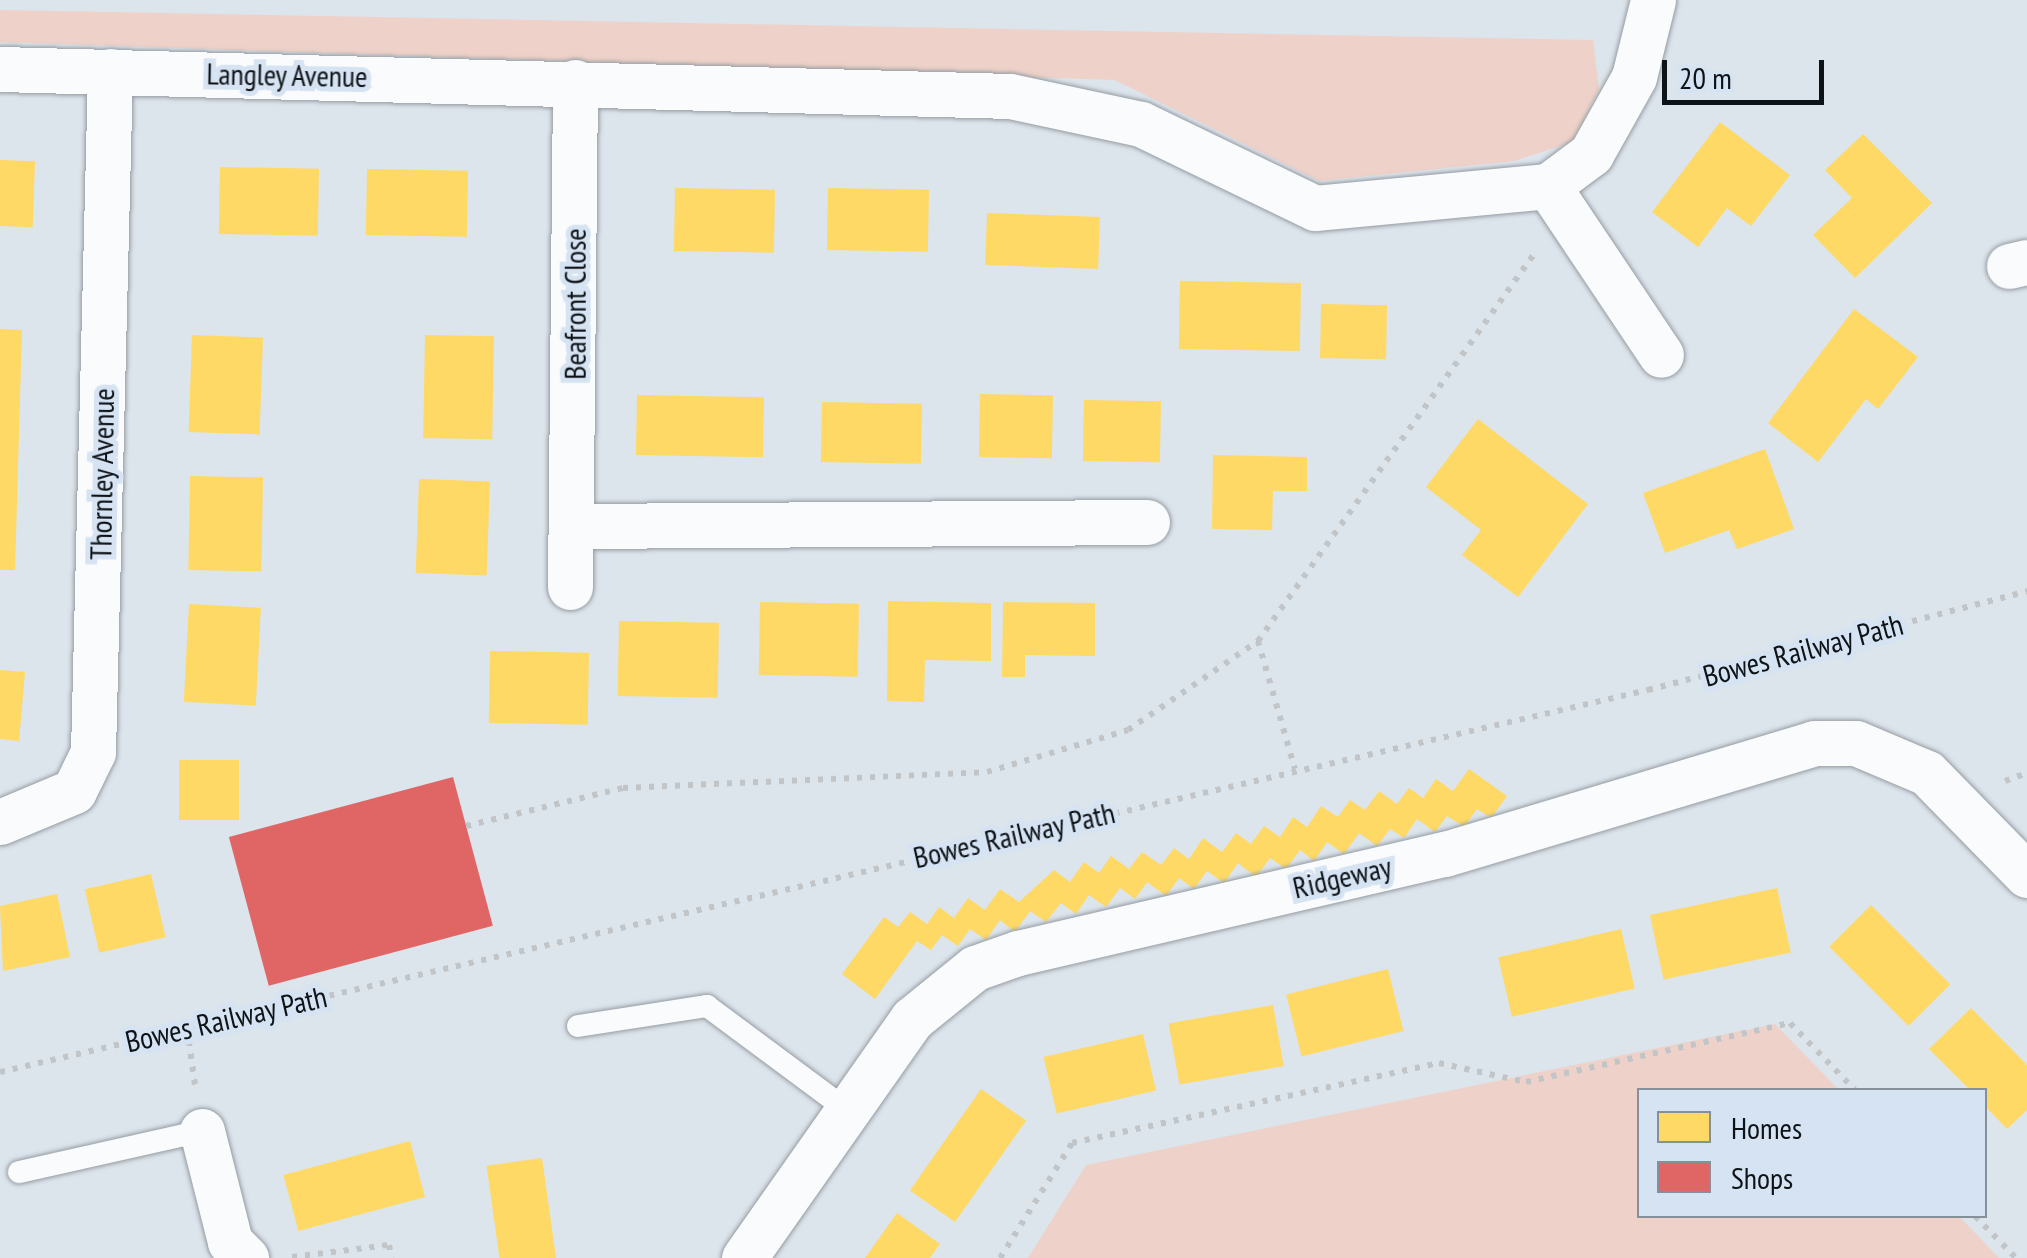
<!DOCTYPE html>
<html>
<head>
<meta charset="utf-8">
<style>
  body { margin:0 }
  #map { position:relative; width:2027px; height:1258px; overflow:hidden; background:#dce4ec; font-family:"PT Sans Narrow",sans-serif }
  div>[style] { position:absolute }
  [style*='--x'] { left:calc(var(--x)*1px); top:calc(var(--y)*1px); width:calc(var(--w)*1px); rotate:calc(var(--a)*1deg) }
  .green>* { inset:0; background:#eed2c9 }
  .homes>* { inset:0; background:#ffd966; transform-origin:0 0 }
  .shops>* { inset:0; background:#e06666; transform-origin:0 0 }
  .path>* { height:6px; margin-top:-3px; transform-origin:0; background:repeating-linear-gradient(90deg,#c2c5c7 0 5px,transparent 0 13px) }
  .roads { filter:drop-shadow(0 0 2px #969ca2) drop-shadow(0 0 2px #969ca2) }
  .service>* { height:22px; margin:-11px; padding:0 11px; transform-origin:11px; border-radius:11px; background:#fafbfc }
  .minor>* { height:45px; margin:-22.5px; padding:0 22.5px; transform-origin:22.5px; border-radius:22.5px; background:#fafbfc }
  span { translate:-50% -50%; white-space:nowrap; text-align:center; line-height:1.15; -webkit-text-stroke:10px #d6e3f2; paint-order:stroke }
  .street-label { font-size:30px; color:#0e1318 }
  .legend { position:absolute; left:1637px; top:1088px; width:350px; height:130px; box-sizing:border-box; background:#d6e3f2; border:2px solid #86909b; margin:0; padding:12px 18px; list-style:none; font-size:30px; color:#0e1318 }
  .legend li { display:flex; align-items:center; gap:20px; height:50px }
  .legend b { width:50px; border:2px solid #86909b }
  .scale { position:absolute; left:1662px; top:60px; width:162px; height:45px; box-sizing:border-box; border:5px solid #0e1318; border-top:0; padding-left:12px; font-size:30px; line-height:35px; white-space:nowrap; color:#0e1318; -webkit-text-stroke:8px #d6e3f2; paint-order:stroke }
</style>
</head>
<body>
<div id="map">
  <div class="green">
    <i style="clip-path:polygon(0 10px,1593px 40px,1599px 89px,1573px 142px,1514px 161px,1319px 181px,1115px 80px,0 42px)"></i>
    <i style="clip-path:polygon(1775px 1024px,1839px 1090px,1640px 1090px,1640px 1216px,1959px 1216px,1999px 1258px,1028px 1258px,1086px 1165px)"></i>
  </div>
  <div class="homes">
    <i style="clip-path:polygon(1720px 122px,1790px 175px,1751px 226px,1727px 208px,1698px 247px,1652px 212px)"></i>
    <i style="clip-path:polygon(1863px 134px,1932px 203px,1855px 278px,1813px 235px,1852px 198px,1825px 170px)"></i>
    <i style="left:0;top:160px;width:35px;height:66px;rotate:2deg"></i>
    <i style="left:220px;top:167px;width:99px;height:67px;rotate:1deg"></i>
    <i style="left:367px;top:169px;width:101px;height:66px;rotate:1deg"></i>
    <i style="left:675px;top:188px;width:100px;height:63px;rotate:1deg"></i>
    <i style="left:828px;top:188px;width:101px;height:62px;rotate:1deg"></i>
    <i style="left:987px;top:213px;width:113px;height:52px;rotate:2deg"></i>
    <i style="left:1180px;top:281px;width:121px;height:68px;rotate:1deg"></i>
    <i style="left:1321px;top:304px;width:66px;height:54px;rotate:1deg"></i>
    <i style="clip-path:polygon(1854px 309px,1918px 357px,1878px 409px,1866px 399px,1818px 462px,1768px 423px)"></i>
    <i style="clip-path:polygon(0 329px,22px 330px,15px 570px,0 570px)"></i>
    <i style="left:192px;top:335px;width:71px;height:97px;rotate:2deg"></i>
    <i style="left:425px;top:335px;width:69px;height:103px;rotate:1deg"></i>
    <i style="left:980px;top:394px;width:73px;height:63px;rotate:1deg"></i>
    <i style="left:637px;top:395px;width:127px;height:60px;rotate:1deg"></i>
    <i style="left:1084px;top:400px;width:77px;height:61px;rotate:1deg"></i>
    <i style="left:822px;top:402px;width:100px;height:60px;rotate:1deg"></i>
    <i style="clip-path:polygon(1478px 419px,1588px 504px,1518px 597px,1462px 555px,1481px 530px,1426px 487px)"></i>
    <i style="clip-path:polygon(1765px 449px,1794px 529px,1737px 549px,1729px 530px,1665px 553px,1643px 493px)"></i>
    <i style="clip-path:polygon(1213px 455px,1307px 457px,1307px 491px,1273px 491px,1272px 530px,1212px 529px)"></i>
    <i style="left:190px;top:476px;width:73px;height:94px;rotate:1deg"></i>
    <i style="left:419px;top:479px;width:71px;height:94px;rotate:2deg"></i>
    <i style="clip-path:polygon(888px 601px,991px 603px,991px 661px,925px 660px,924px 702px,887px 701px)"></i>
    <i style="left:760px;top:602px;width:99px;height:73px;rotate:1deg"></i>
    <i style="clip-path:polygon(1003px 602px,1095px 603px,1095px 656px,1025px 655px,1025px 677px,1002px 677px)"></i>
    <i style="left:189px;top:604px;width:72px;height:98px;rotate:3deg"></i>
    <i style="left:619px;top:621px;width:100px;height:75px;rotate:1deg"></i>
    <i style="left:490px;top:651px;width:99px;height:72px;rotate:1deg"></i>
    <i style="clip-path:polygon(0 670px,25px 672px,19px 741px,0 739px)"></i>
    <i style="left:179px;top:760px;width:60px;height:60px"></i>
    <i style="clip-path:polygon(1469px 769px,1507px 796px,1491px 818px,1477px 809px,1464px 827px,1447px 816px,1435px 832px,1417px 819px,1404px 838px,1390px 829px,1377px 846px,1359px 833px,1344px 854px,1327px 842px,1314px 861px,1300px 850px,1286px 869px,1270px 858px,1256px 877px,1238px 863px,1224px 883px,1207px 871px,1194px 889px,1179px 878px,1166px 896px,1147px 882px,1135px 899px,1120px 888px,1106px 907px,1089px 895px,1076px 914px,1061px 903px,1046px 922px,1030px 911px,1015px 932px,1000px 920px,986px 940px,970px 929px,958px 946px,942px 935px,931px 950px,917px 941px,875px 999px,842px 974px,884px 917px,898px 927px,910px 912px,927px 924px,939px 907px,954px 918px,968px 898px,985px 910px,1000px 889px,1019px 902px,1054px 870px,1070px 882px,1084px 862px,1099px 873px,1111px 856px,1129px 869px,1142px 852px,1161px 865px,1174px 848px,1189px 859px,1203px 838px,1222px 852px,1236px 833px,1251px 844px,1264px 826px,1280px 837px,1293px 817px,1307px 827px,1321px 806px,1338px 817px,1350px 800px,1365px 810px,1379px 791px,1397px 804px,1409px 788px,1423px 798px,1436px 779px,1453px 791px)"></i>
    <i style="left:151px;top:874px;width:65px;height:68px;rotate:77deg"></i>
    <i style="left:1777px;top:888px;width:66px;height:130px;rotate:78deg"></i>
    <i style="clip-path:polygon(57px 894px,70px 957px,3px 971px,0 906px)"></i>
    <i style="left:1871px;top:905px;width:112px;height:59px;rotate:45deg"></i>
    <i style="left:1621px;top:929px;width:61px;height:126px;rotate:77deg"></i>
    <i style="left:1388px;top:969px;width:64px;height:105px;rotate:76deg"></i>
    <i style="left:1273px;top:1005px;width:62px;height:106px;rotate:80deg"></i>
    <i style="clip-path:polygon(1971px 1008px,2027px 1065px,2027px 1110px,2007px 1129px,1984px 1105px,1984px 1090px,1970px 1090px,1929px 1049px)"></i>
    <i style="left:1143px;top:1034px;width:58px;height:102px;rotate:77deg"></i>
    <i style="left:981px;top:1089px;width:55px;height:124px;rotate:35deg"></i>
    <i style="left:410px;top:1141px;width:58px;height:131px;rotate:75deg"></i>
    <i style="left:542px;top:1158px;width:101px;height:56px;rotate:82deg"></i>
    <i style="clip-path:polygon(897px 1213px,940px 1244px,930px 1258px,865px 1258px)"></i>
  </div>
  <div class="shops">
    <i style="left:453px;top:777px;width:154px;height:232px;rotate:75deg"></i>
  </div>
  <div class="path">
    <i style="--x:1258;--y:641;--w:133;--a:73.9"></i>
    <i style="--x:2005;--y:781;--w:23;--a:-20"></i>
    <i style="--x:466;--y:826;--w:162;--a:-13.6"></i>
    <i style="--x:623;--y:788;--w:364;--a:-2.5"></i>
    <i style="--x:987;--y:772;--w:147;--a:-16.6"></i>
    <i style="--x:1128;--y:730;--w:158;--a:-34.4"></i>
    <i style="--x:1258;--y:641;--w:478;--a:-54.5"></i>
    <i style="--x:187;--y:1028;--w:58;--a:82"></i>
    <i style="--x:0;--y:1072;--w:1692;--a:-13.05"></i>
    <i style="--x:1648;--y:690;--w:392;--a:-14.6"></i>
    <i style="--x:1975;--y:1216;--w:59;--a:45.7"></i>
    <i style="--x:292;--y:1257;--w:98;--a:-7.1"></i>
    <i style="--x:389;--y:1245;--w:13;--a:77"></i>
    <i style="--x:1000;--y:1258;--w:136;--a:-57.9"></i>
    <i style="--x:1072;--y:1143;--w:376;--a:-12.3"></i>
    <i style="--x:1439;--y:1063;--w:89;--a:12.3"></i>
    <i style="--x:1526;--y:1082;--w:271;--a:-12.6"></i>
    <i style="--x:1790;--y:1023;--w:93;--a:45.9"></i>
  </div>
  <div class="roads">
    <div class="service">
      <i style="--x:578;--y:1026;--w:131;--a:-8.8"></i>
      <i style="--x:707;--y:1006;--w:169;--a:36.6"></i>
      <i style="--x:19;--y:1172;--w:188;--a:-12.6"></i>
    </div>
    <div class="minor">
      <i style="--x:0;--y:69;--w:1010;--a:1.53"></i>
      <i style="--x:1010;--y:96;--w:134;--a:12.1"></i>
      <i style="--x:1141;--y:124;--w:193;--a:25.8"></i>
      <i style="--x:1315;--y:208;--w:234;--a:-5.4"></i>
      <i style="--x:1548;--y:186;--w:54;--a:-36.7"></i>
      <i style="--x:1591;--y:154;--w:88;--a:-60.8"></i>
      <i style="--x:1634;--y:77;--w:79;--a:-76.1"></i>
      <i style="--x:1548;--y:186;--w:203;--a:56.2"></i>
      <i style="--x:2009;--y:266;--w:18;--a:-13"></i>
      <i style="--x:575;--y:526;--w:572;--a:-0.4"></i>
      <i style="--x:570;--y:587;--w:505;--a:-89.43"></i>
      <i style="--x:0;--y:822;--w:80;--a:-22.7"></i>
      <i style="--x:74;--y:791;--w:43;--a:-64"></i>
      <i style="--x:93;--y:752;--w:681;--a:-88.57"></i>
      <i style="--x:202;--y:1131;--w:114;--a:75.8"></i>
      <i style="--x:230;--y:1242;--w:23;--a:45"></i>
      <i style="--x:744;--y:1258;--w:292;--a:-54.9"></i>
      <i style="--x:912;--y:1019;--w:81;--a:-39"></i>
      <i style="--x:975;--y:968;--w:46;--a:-19.2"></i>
      <i style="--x:1018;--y:953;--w:438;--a:-13.1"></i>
      <i style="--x:1445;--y:854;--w:385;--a:-16.7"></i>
      <i style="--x:1814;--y:743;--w:42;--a:0"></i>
      <i style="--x:1856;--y:743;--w:77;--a:22.9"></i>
      <i style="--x:1927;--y:773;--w:143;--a:45.6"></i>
    </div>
  </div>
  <div class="street-label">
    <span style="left:287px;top:75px;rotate:1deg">Langley Avenue</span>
    <span style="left:575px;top:304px;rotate:-90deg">Beafront Close</span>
    <span style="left:102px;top:474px;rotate:-89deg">Thornley Avenue</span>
    <span style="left:1803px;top:650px;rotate:-15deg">Bowes Railway Path</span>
    <span style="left:1014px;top:835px;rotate:-13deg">Bowes Railway Path</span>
    <span style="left:1342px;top:877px;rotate:-13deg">Ridgeway</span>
    <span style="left:226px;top:1019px;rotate:-13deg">Bowes Railway Path</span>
  </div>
  <ul class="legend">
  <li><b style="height:28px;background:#ffd966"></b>Homes</li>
  <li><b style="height:28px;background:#e06666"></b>Shops</li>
  </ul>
  <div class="scale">20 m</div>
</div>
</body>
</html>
